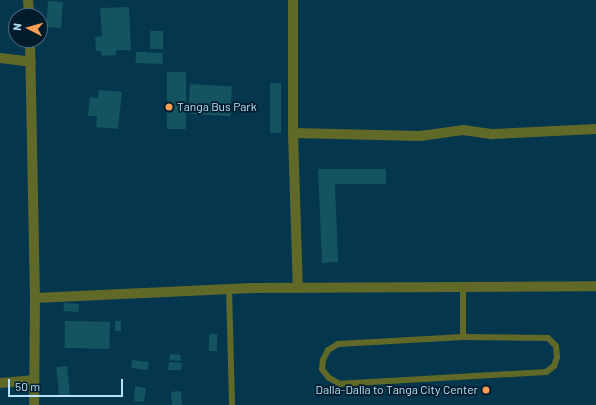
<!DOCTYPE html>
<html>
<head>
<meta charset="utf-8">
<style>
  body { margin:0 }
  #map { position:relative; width:596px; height:405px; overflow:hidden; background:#04364e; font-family:Barlow,sans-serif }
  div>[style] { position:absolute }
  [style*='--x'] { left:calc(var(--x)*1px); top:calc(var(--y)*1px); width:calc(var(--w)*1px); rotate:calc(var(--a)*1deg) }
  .building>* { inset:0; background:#145360; transform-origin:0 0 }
  .service>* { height:6px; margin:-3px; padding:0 3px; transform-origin:3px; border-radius:3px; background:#616928 }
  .minor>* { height:10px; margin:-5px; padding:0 5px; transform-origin:5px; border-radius:5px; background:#616928 }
  .dots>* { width:11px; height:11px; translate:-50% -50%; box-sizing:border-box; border:2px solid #021c2b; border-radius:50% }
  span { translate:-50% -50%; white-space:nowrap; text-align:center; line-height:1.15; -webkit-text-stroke:3.5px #021c2b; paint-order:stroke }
  .poi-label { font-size:12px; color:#b9e1f9 }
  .left { translate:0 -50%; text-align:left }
  .right { translate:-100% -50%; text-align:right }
  .north { position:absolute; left:8px; top:8px; width:40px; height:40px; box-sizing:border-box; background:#021c2b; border:1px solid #4b6b7d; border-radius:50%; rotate:276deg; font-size:11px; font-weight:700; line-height:16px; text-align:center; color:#b9e1f9 }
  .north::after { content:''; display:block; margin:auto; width:14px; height:18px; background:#fd9d54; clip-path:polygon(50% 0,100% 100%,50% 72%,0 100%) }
  .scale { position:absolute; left:8px; top:379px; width:115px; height:18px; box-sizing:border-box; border:2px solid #b9e1f9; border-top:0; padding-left:5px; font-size:12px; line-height:14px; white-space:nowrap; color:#b9e1f9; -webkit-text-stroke:3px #021c2b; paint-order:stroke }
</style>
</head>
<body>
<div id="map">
  <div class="building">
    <i style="left:48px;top:1px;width:15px;height:26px;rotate:4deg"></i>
    <i style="clip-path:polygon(129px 7px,131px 50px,116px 50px,116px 55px,102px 56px,101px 51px,96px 51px,95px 37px,102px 36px,100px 8px)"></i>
    <i style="left:150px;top:31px;width:13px;height:18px"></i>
    <i style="left:136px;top:52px;width:27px;height:11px;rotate:2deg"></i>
    <i style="left:167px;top:72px;width:19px;height:57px"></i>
    <i style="left:270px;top:83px;width:11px;height:50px"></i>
    <i style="left:190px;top:84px;width:42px;height:30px;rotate:3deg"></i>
    <i style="clip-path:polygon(99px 90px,122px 92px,118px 129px,96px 127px,97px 116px,88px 116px,90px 97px,98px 98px)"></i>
    <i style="clip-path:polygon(318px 169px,386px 169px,386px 184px,335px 184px,338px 262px,322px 263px)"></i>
    <i style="left:64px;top:303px;width:15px;height:8px;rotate:4deg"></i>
    <i style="left:65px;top:321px;width:45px;height:27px;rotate:1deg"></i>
    <i style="left:115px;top:321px;width:6px;height:10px"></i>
    <i style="left:209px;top:334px;width:8px;height:17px"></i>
    <i style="left:170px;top:354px;width:11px;height:6px;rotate:5deg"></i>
    <i style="left:132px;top:360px;width:17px;height:8px;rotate:7deg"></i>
    <i style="clip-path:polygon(169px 362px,182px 363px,181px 370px,168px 370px)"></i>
    <i style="left:67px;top:366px;width:29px;height:11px;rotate:84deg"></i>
    <i style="clip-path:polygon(135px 386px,146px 388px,144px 402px,134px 401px)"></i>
    <i style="left:181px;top:391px;width:14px;height:10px;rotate:86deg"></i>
  </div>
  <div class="service">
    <i style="--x:463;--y:287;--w:50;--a:90"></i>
    <i style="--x:229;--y:289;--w:116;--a:88.5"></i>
    <i style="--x:463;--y:337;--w:85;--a:0.7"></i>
    <i style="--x:548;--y:338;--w:11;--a:45"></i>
    <i style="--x:556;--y:346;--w:11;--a:85"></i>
    <i style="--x:557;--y:357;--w:9;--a:108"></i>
    <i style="--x:554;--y:366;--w:10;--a:143"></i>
    <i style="--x:546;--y:372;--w:206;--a:176.7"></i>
    <i style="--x:340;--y:384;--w:13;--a:-151"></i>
    <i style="--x:329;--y:378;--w:11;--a:-128"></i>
    <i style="--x:322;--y:369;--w:9;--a:-84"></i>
    <i style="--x:323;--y:360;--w:11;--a:-63"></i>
    <i style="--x:328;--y:350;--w:12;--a:-31"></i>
    <i style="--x:338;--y:344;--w:125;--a:-3.2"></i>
  </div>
  <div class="minor">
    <i style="--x:28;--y:0;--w:16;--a:86"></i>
    <i style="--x:293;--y:0;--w:133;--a:90"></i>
    <i style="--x:293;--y:133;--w:155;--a:88.2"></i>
    <i style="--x:30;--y:40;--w:258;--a:88.9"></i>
    <i style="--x:35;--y:298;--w:107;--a:90.5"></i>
    <i style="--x:0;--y:58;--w:31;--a:7"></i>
    <i style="--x:293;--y:133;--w:127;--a:1.4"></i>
    <i style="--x:420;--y:136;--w:43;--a:-7.9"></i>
    <i style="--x:463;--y:130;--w:30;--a:8"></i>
    <i style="--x:493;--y:134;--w:103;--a:-2.8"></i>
    <i style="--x:35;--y:298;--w:218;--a:-2.6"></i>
    <i style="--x:253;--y:288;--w:343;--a:-0.3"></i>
    <i style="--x:0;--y:383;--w:32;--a:-5"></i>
  </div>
  <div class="dots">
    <i style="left:169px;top:107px;background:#fd9d54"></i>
    <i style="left:486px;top:390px;background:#fd9d54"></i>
  </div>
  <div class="poi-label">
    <span class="left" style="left:177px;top:107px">Tanga Bus Park</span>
    <span class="right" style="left:478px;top:390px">Dalla-Dalla to Tanga City Center</span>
  </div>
  <div class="north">N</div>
  <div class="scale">50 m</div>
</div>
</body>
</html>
